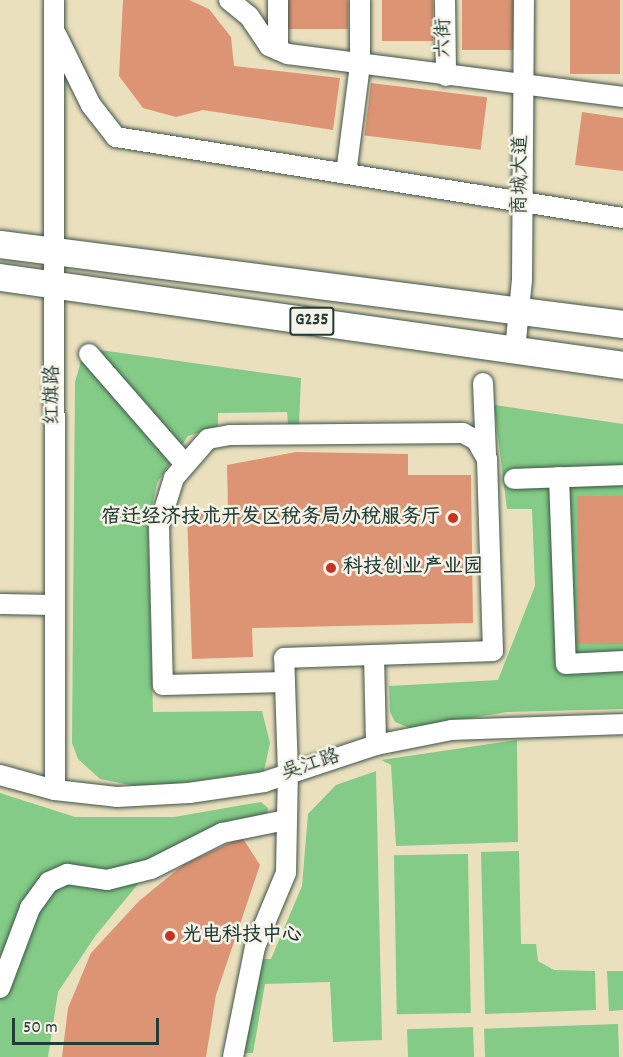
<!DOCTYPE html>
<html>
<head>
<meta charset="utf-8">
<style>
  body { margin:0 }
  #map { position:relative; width:623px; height:1057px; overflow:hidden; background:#ebe0be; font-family:Dekko,"LXGW WenKai TC",sans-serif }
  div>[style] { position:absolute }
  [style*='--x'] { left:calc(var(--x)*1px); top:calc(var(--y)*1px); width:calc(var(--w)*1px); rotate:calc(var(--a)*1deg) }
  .green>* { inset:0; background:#83cb86; transform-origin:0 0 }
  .building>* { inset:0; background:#dd9474; transform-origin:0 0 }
  .roads { filter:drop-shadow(0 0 2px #3e5549) drop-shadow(0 0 2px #3e5549) }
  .minor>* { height:20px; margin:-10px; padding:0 10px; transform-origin:10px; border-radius:10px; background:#fff }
  .highway>* { height:27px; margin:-13.5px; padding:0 13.5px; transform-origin:13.5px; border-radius:13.5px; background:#fff }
  .dots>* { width:16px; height:16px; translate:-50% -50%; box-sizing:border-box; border:3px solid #f7f3e8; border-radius:50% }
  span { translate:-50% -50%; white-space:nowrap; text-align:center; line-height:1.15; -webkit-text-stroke:5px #f7f3e8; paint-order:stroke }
  .shield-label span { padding:2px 4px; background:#f7f3e8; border:2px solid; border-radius:4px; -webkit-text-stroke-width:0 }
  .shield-label { font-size:18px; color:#1f3d34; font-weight:700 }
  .street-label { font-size:20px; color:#1f3d34 }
  .poi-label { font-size:20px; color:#1f3d34; font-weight:700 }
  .right { translate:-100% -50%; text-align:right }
  .left { translate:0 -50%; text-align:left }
  .scale { position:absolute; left:12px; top:1018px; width:147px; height:27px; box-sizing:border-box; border:3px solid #1f3d34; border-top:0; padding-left:8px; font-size:18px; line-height:21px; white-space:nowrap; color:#1f3d34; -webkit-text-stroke:4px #f7f3e8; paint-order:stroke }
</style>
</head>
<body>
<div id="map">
  <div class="green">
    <i style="clip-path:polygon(100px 350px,301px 378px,299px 425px,288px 425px,287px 412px,218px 413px,218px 427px,188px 436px,157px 483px,148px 526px,153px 712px,262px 711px,270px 743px,264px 771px,145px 788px,100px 779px,78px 759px,72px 743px,75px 382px,81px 361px)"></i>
    <i style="clip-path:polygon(494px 405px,623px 424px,623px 709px,507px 712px,410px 728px,395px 722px,390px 712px,389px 686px,498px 680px,535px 586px,532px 509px,507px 509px)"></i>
    <i style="clip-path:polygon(517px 740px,518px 842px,396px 846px,391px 765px,381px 760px)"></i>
    <i style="clip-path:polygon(376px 771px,382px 1040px,333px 1042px,330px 982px,265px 984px,253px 1053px,241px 1053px,261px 959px,271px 959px,302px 886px,308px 814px,336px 785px)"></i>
    <i style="clip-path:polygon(0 793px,75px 817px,174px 817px,261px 802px,268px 808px,267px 816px,214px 828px,166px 850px,96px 935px,58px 992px,48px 1057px,0 1057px)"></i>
    <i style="clip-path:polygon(519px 851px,521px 944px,536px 944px,538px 961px,554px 970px,595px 971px,596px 1010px,485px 1014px,481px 852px)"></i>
    <i style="left:468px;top:854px;width:159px;height:74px;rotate:89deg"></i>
    <i style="clip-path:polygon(607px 971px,623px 971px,623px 1010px,609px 1011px)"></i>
    <i style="left:618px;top:1024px;width:33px;height:134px;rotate:88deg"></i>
    <i style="left:473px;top:1027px;width:30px;height:66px;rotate:88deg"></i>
  </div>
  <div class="building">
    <i style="clip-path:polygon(123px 0,189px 0,209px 9px,231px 37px,234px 66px,340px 78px,333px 130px,203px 110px,176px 117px,143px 108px,119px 76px)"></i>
    <i style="left:287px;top:0;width:61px;height:29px"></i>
    <i style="left:382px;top:0;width:51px;height:41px"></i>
    <i style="left:462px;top:0;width:52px;height:50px"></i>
    <i style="left:570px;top:0;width:50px;height:74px"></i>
    <i style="left:371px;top:83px;width:117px;height:53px;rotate:7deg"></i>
    <i style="clip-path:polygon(582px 112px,623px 118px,623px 171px,575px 165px)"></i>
    <i style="clip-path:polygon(296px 452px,408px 454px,408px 475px,471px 475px,473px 623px,252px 628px,253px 657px,192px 659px,187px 512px,228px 511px,227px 465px)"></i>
    <i style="left:623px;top:496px;width:148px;height:46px;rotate:90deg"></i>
    <i style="clip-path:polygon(242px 837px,260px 865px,216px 995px,206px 1057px,62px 1057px,68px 1008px,91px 953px,139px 901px,183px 865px)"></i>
  </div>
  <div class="roads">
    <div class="minor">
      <i style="--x:54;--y:0;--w:790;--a:89.93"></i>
      <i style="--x:229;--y:0;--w:26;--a:39"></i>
      <i style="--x:249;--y:16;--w:36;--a:56"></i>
      <i style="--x:269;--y:46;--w:21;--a:23"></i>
      <i style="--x:288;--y:54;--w:338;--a:7.3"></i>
      <i style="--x:278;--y:0;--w:50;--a:90"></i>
      <i style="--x:445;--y:0;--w:76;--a:89.2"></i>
      <i style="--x:56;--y:34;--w:79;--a:63.8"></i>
      <i style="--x:91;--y:105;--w:41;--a:52"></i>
      <i style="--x:116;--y:137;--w:513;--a:9.08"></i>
      <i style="--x:346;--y:174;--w:111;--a:-82.7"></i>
      <i style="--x:360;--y:64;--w:64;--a:-90"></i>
      <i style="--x:515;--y:350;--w:70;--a:-84.3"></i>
      <i style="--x:522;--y:280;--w:280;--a:-89.6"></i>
      <i style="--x:89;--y:354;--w:146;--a:48.9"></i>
      <i style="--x:483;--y:383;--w:73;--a:87.6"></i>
      <i style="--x:559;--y:477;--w:187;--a:87.9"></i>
      <i style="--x:566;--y:664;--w:57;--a:-3"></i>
      <i style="--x:514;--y:479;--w:109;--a:-2.1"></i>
      <i style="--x:0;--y:604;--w:54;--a:1.1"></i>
      <i style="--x:374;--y:655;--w:90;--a:88.7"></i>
      <i style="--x:0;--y:775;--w:57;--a:15.3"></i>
      <i style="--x:55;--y:790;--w:62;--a:6.4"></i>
      <i style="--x:117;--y:797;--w:72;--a:-3.2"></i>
      <i style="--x:189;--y:793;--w:76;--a:-8.3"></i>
      <i style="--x:264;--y:782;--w:118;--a:-18.3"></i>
      <i style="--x:376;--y:745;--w:77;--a:-11.2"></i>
      <i style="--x:452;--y:730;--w:171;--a:-2"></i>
      <i style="--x:0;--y:988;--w:85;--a:-69.4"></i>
      <i style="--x:30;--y:908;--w:32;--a:-54"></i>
      <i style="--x:49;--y:882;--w:20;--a:-24"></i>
      <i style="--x:67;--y:874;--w:40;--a:8.5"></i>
      <i style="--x:107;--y:880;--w:45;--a:-14"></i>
      <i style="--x:151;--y:869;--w:80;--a:-26.9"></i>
      <i style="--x:222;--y:833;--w:65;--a:-11.5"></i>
      <i style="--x:233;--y:1057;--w:112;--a:-78.7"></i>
      <i style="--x:255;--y:947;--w:80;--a:-67.3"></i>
      <i style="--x:286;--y:873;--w:100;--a:-88.9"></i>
      <i style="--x:288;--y:773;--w:91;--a:-91.9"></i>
      <i style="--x:285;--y:682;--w:24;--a:-92"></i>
      <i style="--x:284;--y:658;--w:209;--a:-1.9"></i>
      <i style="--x:493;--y:651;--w:192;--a:-91.8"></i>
      <i style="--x:487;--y:459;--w:22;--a:-120"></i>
      <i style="--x:476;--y:440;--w:15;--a:-152"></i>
      <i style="--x:463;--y:433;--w:233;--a:179.5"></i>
      <i style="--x:230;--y:435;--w:22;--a:170"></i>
      <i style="--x:208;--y:439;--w:52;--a:131.1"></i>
      <i style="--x:174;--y:478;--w:50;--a:107.4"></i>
      <i style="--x:159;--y:526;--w:159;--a:88.6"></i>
      <i style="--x:163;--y:685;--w:122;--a:-1.4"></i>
    </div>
    <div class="highway">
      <i style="--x:0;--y:244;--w:628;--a:7.32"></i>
      <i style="--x:0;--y:277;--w:629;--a:8.04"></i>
    </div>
  </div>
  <div class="dots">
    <i style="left:453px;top:518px;background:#c8321e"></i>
    <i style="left:331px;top:568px;background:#c8321e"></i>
    <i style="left:170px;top:936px;background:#c8321e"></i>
  </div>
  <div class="shield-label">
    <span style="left:312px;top:321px">G235</span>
  </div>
  <div class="street-label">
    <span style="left:445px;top:38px;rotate:-90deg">六街</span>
    <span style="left:522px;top:175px;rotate:-89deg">商城大道</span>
    <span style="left:54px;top:395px;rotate:-90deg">红旗路</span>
    <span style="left:311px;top:766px;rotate:-18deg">吴江路</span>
  </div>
  <div class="poi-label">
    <span class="right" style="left:441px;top:518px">宿迁经济技术开发区税务局办税服务厅</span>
    <span class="left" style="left:343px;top:568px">科技创业产业园</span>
    <span class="left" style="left:182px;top:936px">光电科技中心</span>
  </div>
  <div class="scale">50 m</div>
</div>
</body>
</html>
